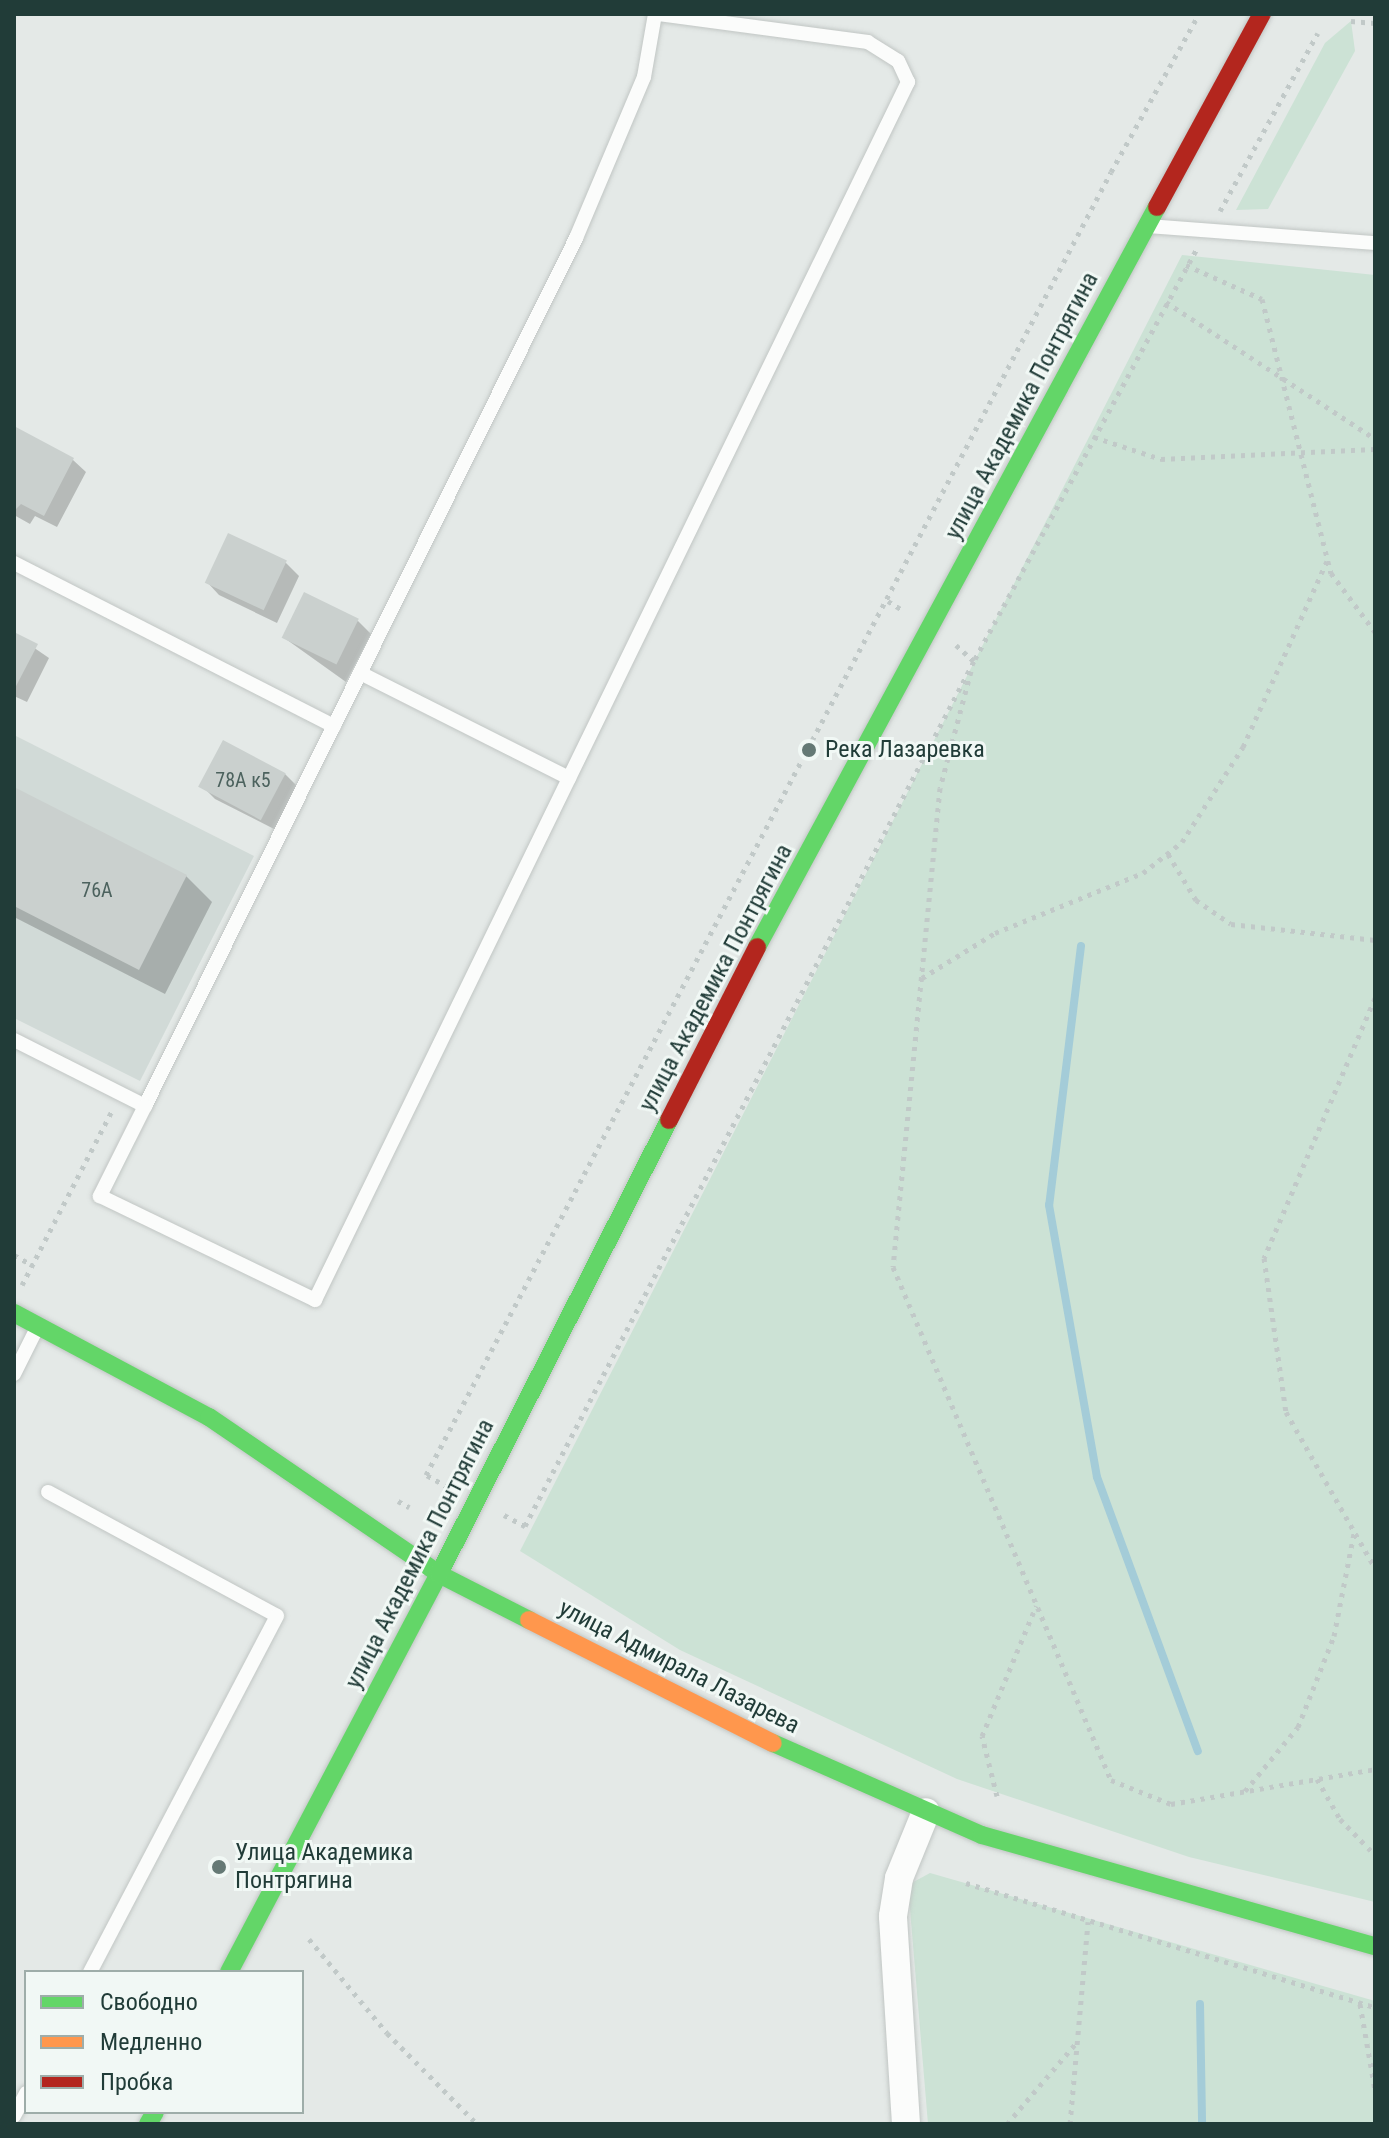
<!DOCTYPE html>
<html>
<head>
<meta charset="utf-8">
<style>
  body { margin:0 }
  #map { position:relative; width:1389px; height:2138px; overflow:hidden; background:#e4e9e7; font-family:"Roboto Condensed",sans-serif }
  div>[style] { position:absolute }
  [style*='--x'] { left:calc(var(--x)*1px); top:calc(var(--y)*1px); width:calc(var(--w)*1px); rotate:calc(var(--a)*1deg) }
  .built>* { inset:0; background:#d1dad7 }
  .green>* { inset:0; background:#cce2d5 }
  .shadow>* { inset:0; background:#0003 }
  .stream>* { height:8px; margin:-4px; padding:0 4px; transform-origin:4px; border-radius:4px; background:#a4ccd8 }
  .building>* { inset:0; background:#cad0ce; transform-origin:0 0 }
  .path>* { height:5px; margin-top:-2.5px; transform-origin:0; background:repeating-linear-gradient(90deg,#c1c9c8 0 4px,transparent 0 10px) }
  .roads { filter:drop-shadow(0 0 2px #c1c6c4) drop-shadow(0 0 2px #c1c6c4) }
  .lane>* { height:14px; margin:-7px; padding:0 7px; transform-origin:7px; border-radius:7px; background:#fbfcfb }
  .street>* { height:28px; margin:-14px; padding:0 14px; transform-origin:14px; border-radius:14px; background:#fbfcfb }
  .fast>* { height:18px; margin:-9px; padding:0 9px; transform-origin:9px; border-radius:9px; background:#63d668 }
  .slow>* { height:18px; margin:-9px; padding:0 9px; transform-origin:9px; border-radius:9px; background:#ff974d }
  .jam>* { height:18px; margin:-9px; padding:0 9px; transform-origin:9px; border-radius:9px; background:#b3261e }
  .dots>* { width:22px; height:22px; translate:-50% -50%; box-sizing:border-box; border:4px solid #f1f8f5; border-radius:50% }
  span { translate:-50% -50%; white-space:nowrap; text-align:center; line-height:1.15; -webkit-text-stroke:6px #f1f8f5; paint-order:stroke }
  .number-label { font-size:20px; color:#4c625e }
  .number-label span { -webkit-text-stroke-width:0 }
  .street-label { font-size:24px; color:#213c38 }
  .poi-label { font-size:24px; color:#213c38 }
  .left { translate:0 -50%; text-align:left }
  .frame { position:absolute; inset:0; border:16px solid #213c38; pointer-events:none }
  .legend { position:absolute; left:24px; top:1970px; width:280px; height:144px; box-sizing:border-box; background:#f1f8f5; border:2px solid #9eada9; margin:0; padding:10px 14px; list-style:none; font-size:24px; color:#213c38 }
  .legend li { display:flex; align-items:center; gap:16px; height:40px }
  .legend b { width:40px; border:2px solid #9eada9 }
</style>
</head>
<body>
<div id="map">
  <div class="built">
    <i style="clip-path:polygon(14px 735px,254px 856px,140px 1081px,14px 1018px)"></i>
  </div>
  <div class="green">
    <i style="clip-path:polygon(1351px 21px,1355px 51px,1268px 209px,1236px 210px,1325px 43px)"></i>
    <i style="clip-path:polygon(1182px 255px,1375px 275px,1375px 1902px,1189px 1857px,957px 1779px,680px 1650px,520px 1551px)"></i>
    <i style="clip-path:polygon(930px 1873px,1375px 2001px,1375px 2124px,928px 2124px,908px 1885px)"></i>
  </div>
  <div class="shadow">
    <i style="clip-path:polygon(14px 429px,73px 460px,86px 472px,57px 527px,35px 516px,30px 524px,14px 515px)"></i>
    <i style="clip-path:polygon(229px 536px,286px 563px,299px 576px,277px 623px,219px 595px,207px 582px)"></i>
    <i style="clip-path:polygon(358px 621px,371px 634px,346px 682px,283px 637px)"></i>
    <i style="clip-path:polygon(14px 634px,49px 658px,27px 702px,14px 696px)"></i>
    <i style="clip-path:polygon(285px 774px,298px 787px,276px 830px,215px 799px,202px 786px)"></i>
    <i style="clip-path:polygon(14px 789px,186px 876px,212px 902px,165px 994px,14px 917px)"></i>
  </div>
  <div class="stream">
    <i style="--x:1081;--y:946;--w:261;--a:97"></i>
    <i style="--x:1049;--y:1205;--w:276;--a:80"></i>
    <i style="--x:1097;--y:1477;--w:292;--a:69.8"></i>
    <i style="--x:1200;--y:2004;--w:120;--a:89"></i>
  </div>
  <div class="building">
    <i style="clip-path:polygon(14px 426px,74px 458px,44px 516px,21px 504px,14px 511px)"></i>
    <i style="left:228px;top:533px;width:65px;height:55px;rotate:25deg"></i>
    <i style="left:304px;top:592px;width:61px;height:51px;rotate:26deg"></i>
    <i style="clip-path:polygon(14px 632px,38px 644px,14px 690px)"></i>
    <i style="left:223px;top:740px;width:71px;height:53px;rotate:28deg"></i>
    <i style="clip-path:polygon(14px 787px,187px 875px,139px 970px,14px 906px)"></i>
  </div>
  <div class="path">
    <i style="--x:1351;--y:21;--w:24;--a:5"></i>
    <i style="--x:1220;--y:211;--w:203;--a:-61.2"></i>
    <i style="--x:1186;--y:265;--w:83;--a:24.1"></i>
    <i style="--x:1262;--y:299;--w:283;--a:75.9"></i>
    <i style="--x:1331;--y:573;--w:74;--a:53.3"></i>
    <i style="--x:1166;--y:302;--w:250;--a:33.2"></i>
    <i style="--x:1094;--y:437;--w:71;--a:18.2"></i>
    <i style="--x:1161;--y:459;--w:214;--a:-2.7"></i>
    <i style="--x:888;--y:601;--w:19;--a:32"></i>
    <i style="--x:956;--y:645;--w:24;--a:42"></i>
    <i style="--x:971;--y:671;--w:121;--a:104.8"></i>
    <i style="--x:940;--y:788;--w:481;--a:95.6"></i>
    <i style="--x:893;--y:1267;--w:557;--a:66.98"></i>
    <i style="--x:1111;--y:1780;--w:65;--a:21.8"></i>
    <i style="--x:1171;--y:1804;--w:207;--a:-9.7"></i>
    <i style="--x:1168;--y:854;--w:54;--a:58.7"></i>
    <i style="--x:1196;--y:900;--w:42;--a:34.4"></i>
    <i style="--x:1231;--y:924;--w:145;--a:6.3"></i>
    <i style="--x:922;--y:978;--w:86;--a:-31.7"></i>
    <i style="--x:995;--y:933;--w:160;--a:-22.1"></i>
    <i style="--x:1143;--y:873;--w:50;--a:-38.5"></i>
    <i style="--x:1182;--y:842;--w:113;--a:-57.3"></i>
    <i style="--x:1243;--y:747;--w:204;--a:-65.7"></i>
    <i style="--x:1375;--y:998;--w:283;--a:113.1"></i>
    <i style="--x:1264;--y:1258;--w:156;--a:81.9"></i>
    <i style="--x:1286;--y:1412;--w:180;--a:60.3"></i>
    <i style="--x:14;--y:1255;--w:21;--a:29"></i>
    <i style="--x:22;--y:1285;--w:198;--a:-62.7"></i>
    <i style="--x:448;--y:1487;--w:25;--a:-151"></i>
    <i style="--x:426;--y:1475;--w:1472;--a:-62.27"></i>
    <i style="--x:1111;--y:172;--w:181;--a:-60.9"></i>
    <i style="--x:398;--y:1501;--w:13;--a:29"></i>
    <i style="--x:504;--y:1515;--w:24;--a:28"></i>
    <i style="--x:525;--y:1526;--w:977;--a:-62.57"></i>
    <i style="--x:975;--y:659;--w:465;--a:-61.6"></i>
    <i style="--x:1317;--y:1779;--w:46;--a:60.1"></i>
    <i style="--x:1340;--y:1819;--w:50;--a:45.8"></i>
    <i style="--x:1245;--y:1791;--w:83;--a:-50.4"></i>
    <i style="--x:1298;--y:1727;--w:98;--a:-68.4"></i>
    <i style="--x:1334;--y:1636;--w:105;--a:-79"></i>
    <i style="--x:997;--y:1796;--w:62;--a:-104"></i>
    <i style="--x:982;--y:1736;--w:141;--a:-67.4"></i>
    <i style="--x:966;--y:1883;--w:427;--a:16.9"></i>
    <i style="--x:309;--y:1939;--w:122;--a:50.3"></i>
    <i style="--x:387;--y:2033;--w:128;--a:45.3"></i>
    <i style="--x:1360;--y:2004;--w:87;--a:80.1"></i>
    <i style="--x:1007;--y:2124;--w:108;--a:-49.5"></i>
    <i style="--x:1070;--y:2124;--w:203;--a:-84.9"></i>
  </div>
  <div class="roads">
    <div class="lane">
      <i style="--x:1148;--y:226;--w:228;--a:4.3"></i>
      <i style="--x:14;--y:563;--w:359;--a:27"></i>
      <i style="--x:360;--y:673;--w:234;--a:26.7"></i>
      <i style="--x:14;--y:1040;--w:147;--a:26.7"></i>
      <i style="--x:145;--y:1106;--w:969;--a:-63.59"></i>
      <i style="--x:576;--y:238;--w:175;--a:-67.1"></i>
      <i style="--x:644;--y:77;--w:64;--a:-80.1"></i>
      <i style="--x:145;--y:1106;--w:101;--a:116.6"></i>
      <i style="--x:100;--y:1196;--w:239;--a:25.8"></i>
      <i style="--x:315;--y:1300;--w:1355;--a:-64.04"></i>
      <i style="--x:908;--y:82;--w:23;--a:-115"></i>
      <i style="--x:898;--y:61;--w:36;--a:-148"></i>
      <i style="--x:868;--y:42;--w:213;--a:-172.4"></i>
      <i style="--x:14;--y:1374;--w:54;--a:-63.4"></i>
      <i style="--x:48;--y:1492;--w:260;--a:28.4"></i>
      <i style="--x:277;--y:1616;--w:402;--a:117.7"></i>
      <i style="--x:14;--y:2116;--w:26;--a:-62"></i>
    </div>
    <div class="street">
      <i style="--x:906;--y:2124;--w:208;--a:-93.6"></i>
      <i style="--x:893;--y:1916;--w:38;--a:-81"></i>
      <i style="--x:899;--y:1878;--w:71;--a:-67.8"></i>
    </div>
    <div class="fast">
      <i style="--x:757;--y:947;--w:841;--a:-61.61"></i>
      <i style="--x:14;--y:1313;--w:221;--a:28.1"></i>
      <i style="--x:209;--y:1417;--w:278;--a:34.3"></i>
      <i style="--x:439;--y:1574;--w:101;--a:27.1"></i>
      <i style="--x:773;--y:1743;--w:228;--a:23.8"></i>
      <i style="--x:982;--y:1835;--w:408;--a:15.8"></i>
      <i style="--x:229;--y:1972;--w:450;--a:-62.2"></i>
      <i style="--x:439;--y:1574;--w:509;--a:-63.13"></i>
      <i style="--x:148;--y:2124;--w:14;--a:-60"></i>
    </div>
    <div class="slow">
      <i style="--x:529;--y:1620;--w:273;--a:26.8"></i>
    </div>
    <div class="jam">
      <i style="--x:1157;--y:207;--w:220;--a:-61.5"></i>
      <i style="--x:669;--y:1120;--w:194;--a:-63"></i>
    </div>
  </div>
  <div class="dots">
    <i style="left:809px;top:750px;background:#657975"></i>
    <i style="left:219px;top:1867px;background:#657975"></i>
  </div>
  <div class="number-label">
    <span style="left:243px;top:780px">78А к5</span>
    <span style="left:97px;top:890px">76А</span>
  </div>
  <div class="street-label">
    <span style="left:1022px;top:406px;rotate:-62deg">улица Академика Понтрягина</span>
    <span style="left:716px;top:978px;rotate:-62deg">улица Академика Понтрягина</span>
    <span style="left:420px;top:1554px;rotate:-63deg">улица Академика Понтрягина</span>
    <span style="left:679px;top:1667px;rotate:27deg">улица Адмирала Лазарева</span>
  </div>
  <div class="poi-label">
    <span class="left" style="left:825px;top:750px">Река Лазаревка</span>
    <span class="left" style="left:235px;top:1867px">Улица Академика<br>Понтрягина</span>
  </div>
  <div class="frame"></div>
  <ul class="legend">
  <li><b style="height:10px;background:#63d668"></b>Свободно</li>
  <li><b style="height:10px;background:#ff974d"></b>Медленно</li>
  <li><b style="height:10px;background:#b3261e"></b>Пробка</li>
  </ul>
</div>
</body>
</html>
